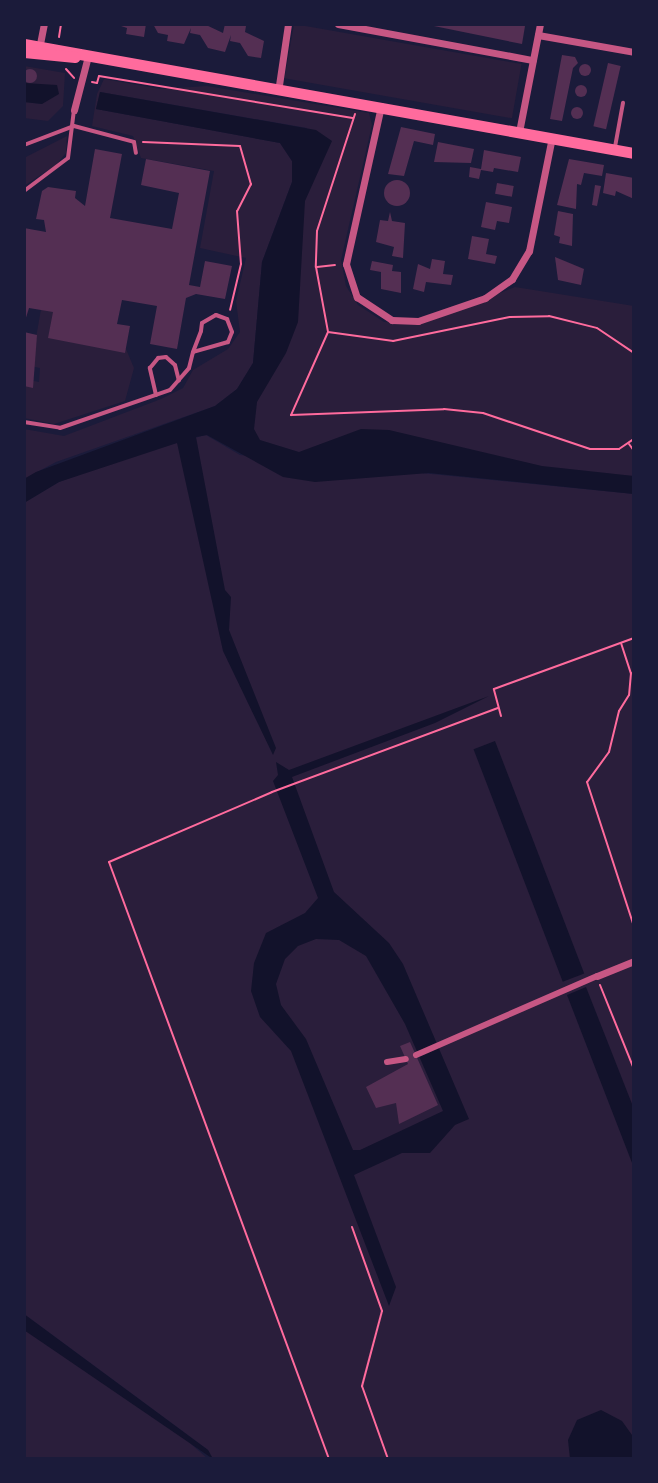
<!DOCTYPE html>
<html>
<head>
<meta charset="utf-8">
<style>
  body { margin:0 }
  #map { position:relative; width:658px; height:1483px; overflow:hidden; background:#1b1b3a; font-family:"Fira Sans",sans-serif }
  div>[style] { position:absolute }
  [style*='--x'] { left:calc(var(--x)*1px); top:calc(var(--y)*1px); width:calc(var(--w)*1px); rotate:calc(var(--a)*1deg) }
  .green>* { inset:0; background:#2a1e3b; transform-origin:0 0 }
  .water>* { inset:0; background:#12122b; transform-origin:0 0 }
  .building>* { inset:0; background:#542f53; transform-origin:0 0 }
  .round { border-radius:50% }
  .path>* { height:2px; margin:-1px; padding:0 1px; transform-origin:1px; border-radius:1px; background:#ff6b9d }
  .service>* { height:4px; margin:-2px; padding:0 2px; transform-origin:2px; border-radius:2px; background:#c65784 }
  .pedestrian>* { height:6px; margin:-3px; padding:0 3px; transform-origin:3px; border-radius:3px; background:#c65784 }
  .minor>* { height:7px; margin:-3.5px; padding:0 3.5px; transform-origin:3.5px; border-radius:3.5px; background:#c65784 }
  .secondary>* { height:11px; margin:-5.5px; padding:0 5.5px; transform-origin:5.5px; border-radius:5.5px; background:#ff6b9d }
  span { translate:-50% -50%; white-space:nowrap; text-align:center; line-height:1.15; -webkit-text-stroke:6px #1b1b3a; paint-order:stroke }
  .frame { position:absolute; inset:0; border:26px solid #1b1b3a; pointer-events:none }
</style>
</head>
<body>
<div id="map">
  <div class="green">
    <i style="left:294px;top:24px;width:231px;height:55px;rotate:10deg"></i>
    <i style="clip-path:polygon(24px 66px,65px 73px,63px 106px,48px 121px,24px 118px,24px 102px,42px 104px,33px 84px,24px 83px)"></i>
    <i style="clip-path:polygon(104px 79px,161px 89px,207px 86px,369px 113px,372px 125px,341px 260px,346px 286px,358px 305px,384px 322px,424px 323px,515px 287px,634px 306px,634px 485px,388px 451px,302px 469px,228px 424px,252px 382px,307px 128px,100px 92px,96px 109px,280px 143px,292px 161px,292px 182px,262px 262px,253px 363px,237px 389px,215px 406px,56px 462px,24px 479px,24px 429px,64px 436px,161px 399px,183px 388px,193px 370px,228px 349px,240px 332px,236px 301px,246px 258px,200px 248px,214px 171px,141px 158px,133px 136px,92px 126px,97px 94px)"></i>
    <i style="clip-path:polygon(67px 136px,66px 153px,56px 165px,24px 186px,24px 158px)"></i>
    <i style="clip-path:polygon(46px 281px,113px 347px,126px 349px,134px 368px,125px 401px,54px 424px,24px 418px,24px 379px,39px 382px,40px 368px,31px 366px)"></i>
    <i style="clip-path:polygon(206px 435px,240px 455px,634px 494px,634px 1459px,213px 1459px,208px 1450px,24px 1314px,24px 503px,59px 482px,134px 454px)"></i>
    <i style="clip-path:polygon(24px 1330px,173px 1428px,208px 1459px,24px 1459px)"></i>
  </div>
  <div class="water">
    <i style="clip-path:polygon(24px 83px,57px 85px,59px 94px,42px 104px,24px 102px)"></i>
    <i style="clip-path:polygon(100px 92px,316px 130px,332px 141px,305px 201px,298px 322px,286px 353px,257px 402px,254px 429px,260px 440px,299px 452px,361px 429px,389px 430px,542px 466px,634px 476px,634px 494px,429px 473px,315px 482px,283px 477px,207px 435px,196px 437px,225px 590px,231px 597px,229px 630px,276px 748px,273px 755px,223px 651px,177px 443px,59px 482px,24px 503px,24px 479px,36px 472px,215px 406px,237px 389px,253px 363px,262px 262px,292px 182px,292px 161px,280px 143px,96px 109px)"></i>
    <i style="clip-path:polygon(evenodd,489px 696px,435px 723px,292px 777px,334px 892px,389px 943px,403px 964px,469px 1119px,455px 1125px,430px 1153px,402px 1153px,354px 1175px,396px 1287px,389px 1306px,291px 1051px,260px 1017px,251px 991px,254px 963px,266px 933px,305px 913px,318px 898px,273px 781px,278px 775px,276px 762px,289px 770px,489px 696px,316px 939px,339px 940px,366px 956px,405px 1024px,443px 1111px,360px 1150px,353px 1150px,306px 1039px,281px 1005px,276px 984px,285px 959px,298px 946px,316px 939px)"></i>
    <i style="left:495px;top:741px;width:249px;height:23px;rotate:69deg"></i>
    <i style="clip-path:polygon(586px 987px,634px 1109px,634px 1168px,567px 995px)"></i>
    <i style="clip-path:polygon(24px 1314px,208px 1450px,213px 1459px,24px 1330px)"></i>
    <i style="clip-path:polygon(601px 1410px,622px 1421px,632px 1435px,634px 1459px,570px 1459px,568px 1440px,577px 1420px)"></i>
  </div>
  <div class="building">
    <i style="clip-path:polygon(115px 24px,146px 24px,144px 37px,126px 34px,127px 28px)"></i>
    <i style="clip-path:polygon(153px 24px,204px 24px,223px 33px,225px 24px,246px 26px,245px 32px,264px 41px,261px 58px,248px 56px,240px 43px,230px 41px,231px 35px,225px 52px,208px 48px,200px 35px,190px 33px,191px 28px,184px 44px,167px 41px,168px 35px,158px 33px)"></i>
    <i style="clip-path:polygon(424px 24px,512px 24px,525px 26px,522px 44px)"></i>
    <i style="clip-path:polygon(562px 55px,575px 57px,578px 63px,573px 68px,562px 121px,550px 119px)"></i>
    <i style="left:608px;top:63px;width:13px;height:65px;rotate:13deg"></i>
    <i class="round" style="left:579px;top:64px;width:12px;height:12px"></i>
    <i class="round" style="left:23px;top:69px;width:14px;height:14px"></i>
    <i class="round" style="left:575px;top:85px;width:12px;height:12px"></i>
    <i class="round" style="left:571px;top:107px;width:12px;height:12px"></i>
    <i style="clip-path:polygon(401px 127px,435px 134px,433px 145px,414px 141px,404px 176px,388px 174px)"></i>
    <i style="clip-path:polygon(438px 142px,474px 149px,471px 163px,434px 162px)"></i>
    <i style="clip-path:polygon(95px 149px,122px 154px,110px 218px,172px 229px,179px 193px,141px 185px,146px 159px,210px 171px,189px 285px,200px 287px,205px 261px,232px 266px,225px 299px,196px 294px,186px 298px,177px 349px,150px 344px,157px 306px,122px 300px,117px 324px,130px 326px,125px 353px,48px 338px,53px 312px,29px 308px,24px 324px,24px 228px,46px 232px,44px 220px,36px 219px,42px 191px,48px 187px,76px 191px,75px 198px,85px 206px)"></i>
    <i style="clip-path:polygon(484px 150px,521px 157px,518px 172px,494px 168px,493px 172px,481px 170px,479px 179px,469px 177px,470px 167px,481px 169px)"></i>
    <i style="clip-path:polygon(569px 159px,604px 165px,602px 176px,584px 173px,581px 185px,577px 184px,576px 209px,557px 205px)"></i>
    <i style="clip-path:polygon(606px 173px,634px 178px,634px 199px,616px 191px,615px 196px,603px 193px)"></i>
    <i class="round" style="left:384px;top:180px;width:26px;height:26px"></i>
    <i style="left:497px;top:183px;width:17px;height:11px;rotate:10deg"></i>
    <i style="clip-path:polygon(595px 185px,601px 186px,597px 206px,592px 205px)"></i>
    <i style="clip-path:polygon(486px 202px,512px 207px,509px 223px,497px 221px,495px 230px,481px 227px)"></i>
    <i style="clip-path:polygon(558px 211px,573px 214px,572px 246px,559px 243px,560px 237px,554px 235px)"></i>
    <i style="clip-path:polygon(390px 212px,392px 221px,405px 223px,403px 258px,392px 256px,394px 247px,376px 242px,380px 220px,388px 221px)"></i>
    <i style="clip-path:polygon(472px 236px,489px 239px,486px 254px,497px 256px,495px 264px,468px 259px)"></i>
    <i style="clip-path:polygon(555px 257px,584px 269px,581px 285px,558px 280px)"></i>
    <i style="clip-path:polygon(432px 259px,445px 261px,443px 274px,453px 275px,451px 285px,426px 282px,424px 292px,413px 289px,418px 264px,430px 269px)"></i>
    <i style="clip-path:polygon(372px 261px,393px 265px,392px 271px,401px 272px,401px 293px,381px 289px,381px 272px,370px 270px)"></i>
    <i style="clip-path:polygon(24px 332px,37px 335px,33px 388px,24px 386px)"></i>
    <i style="clip-path:polygon(410px 1042px,438px 1105px,399px 1124px,396px 1103px,376px 1108px,366px 1087px,408px 1064px,400px 1046px)"></i>
  </div>
  <div class="path">
    <i style="--x:59;--y:37;--w:13;--a:-81"></i>
    <i style="--x:66;--y:69;--w:12;--a:48"></i>
    <i style="--x:92;--y:82;--w:5;--a:11"></i>
    <i style="--x:97;--y:83;--w:7;--a:-74"></i>
    <i style="--x:99;--y:76;--w:257;--a:9.4"></i>
    <i style="--x:355;--y:114;--w:123;--a:108"></i>
    <i style="--x:317;--y:231;--w:36;--a:92"></i>
    <i style="--x:316;--y:267;--w:66;--a:79.5"></i>
    <i style="--x:328;--y:332;--w:91;--a:114"></i>
    <i style="--x:291;--y:415;--w:153;--a:-2.2"></i>
    <i style="--x:444;--y:409;--w:39;--a:6"></i>
    <i style="--x:483;--y:413;--w:113;--a:18.6"></i>
    <i style="--x:590;--y:449;--w:29;--a:0"></i>
    <i style="--x:619;--y:449;--w:18;--a:-34"></i>
    <i style="--x:143;--y:142;--w:97;--a:2.4"></i>
    <i style="--x:240;--y:146;--w:40;--a:74"></i>
    <i style="--x:251;--y:184;--w:30;--a:117"></i>
    <i style="--x:237;--y:211;--w:53;--a:85.7"></i>
    <i style="--x:241;--y:264;--w:47;--a:103.4"></i>
    <i style="--x:317;--y:267;--w:18;--a:-6"></i>
    <i style="--x:328;--y:332;--w:66;--a:7.9"></i>
    <i style="--x:393;--y:341;--w:119;--a:-11.6"></i>
    <i style="--x:510;--y:317;--w:39;--a:-1"></i>
    <i style="--x:549;--y:316;--w:49;--a:14"></i>
    <i style="--x:597;--y:328;--w:45;--a:34"></i>
    <i style="--x:629;--y:444;--w:9;--a:54"></i>
    <i style="--x:621;--y:643;--w:32;--a:72"></i>
    <i style="--x:631;--y:673;--w:22;--a:95"></i>
    <i style="--x:629;--y:695;--w:19;--a:122"></i>
    <i style="--x:619;--y:711;--w:42;--a:103.7"></i>
    <i style="--x:609;--y:752;--w:37;--a:126"></i>
    <i style="--x:587;--y:782;--w:152;--a:72"></i>
    <i style="--x:501;--y:716;--w:28;--a:-105"></i>
    <i style="--x:494;--y:689;--w:149;--a:-20"></i>
    <i style="--x:600;--y:985;--w:91;--a:68"></i>
    <i style="--x:352;--y:1227;--w:89;--a:70.3"></i>
    <i style="--x:382;--y:1311;--w:78;--a:104.9"></i>
    <i style="--x:362;--y:1386;--w:77;--a:70.4"></i>
    <i style="--x:329;--y:1459;--w:636;--a:-110.23"></i>
    <i style="--x:109;--y:862;--w:177;--a:-23.2"></i>
    <i style="--x:272;--y:792;--w:241;--a:-20.4"></i>
  </div>
  <div class="service">
    <i style="--x:74;--y:126;--w:62;--a:14.9"></i>
    <i style="--x:134;--y:142;--w:11;--a:80"></i>
    <i style="--x:24;--y:145;--w:53;--a:-20.8"></i>
    <i style="--x:615;--y:147;--w:45;--a:-79.7"></i>
    <i style="--x:24;--y:191;--w:55;--a:-36.9"></i>
    <i style="--x:68;--y:158;--w:48;--a:-82.9"></i>
    <i style="--x:156;--y:395;--w:28;--a:-103"></i>
    <i style="--x:150;--y:368;--w:13;--a:-51"></i>
    <i style="--x:158;--y:358;--w:8;--a:-7"></i>
    <i style="--x:166;--y:357;--w:12;--a:42"></i>
    <i style="--x:175;--y:365;--w:16;--a:76"></i>
    <i style="--x:24;--y:422;--w:36;--a:9"></i>
    <i style="--x:60;--y:428;--w:116;--a:-19.1"></i>
    <i style="--x:170;--y:390;--w:29;--a:-49"></i>
    <i style="--x:189;--y:368;--w:16;--a:-76"></i>
    <i style="--x:193;--y:352;--w:22;--a:-69"></i>
    <i style="--x:201;--y:331;--w:8;--a:-83"></i>
    <i style="--x:202;--y:323;--w:16;--a:-30"></i>
    <i style="--x:216;--y:315;--w:12;--a:20"></i>
    <i style="--x:227;--y:319;--w:14;--a:69"></i>
    <i style="--x:232;--y:332;--w:11;--a:112"></i>
    <i style="--x:228;--y:342;--w:36;--a:164"></i>
  </div>
  <div class="pedestrian">
    <i style="--x:416;--y:1055;--w:197;--a:-23.6"></i>
    <i style="--x:387;--y:1062;--w:19;--a:-9"></i>
  </div>
  <div class="minor">
    <i style="--x:338;--y:24;--w:198;--a:10.5"></i>
    <i style="--x:538;--y:35;--w:97;--a:10"></i>
    <i style="--x:39;--y:49;--w:25;--a:-79"></i>
    <i style="--x:279;--y:85;--w:62;--a:-81.6"></i>
    <i style="--x:381;--y:106;--w:162;--a:102.5"></i>
    <i style="--x:346;--y:264;--w:35;--a:72"></i>
    <i style="--x:357;--y:297;--w:42;--a:33.3"></i>
    <i style="--x:392;--y:320;--w:26;--a:2"></i>
    <i style="--x:418;--y:321;--w:71;--a:-18.9"></i>
    <i style="--x:485;--y:298;--w:33;--a:-35"></i>
    <i style="--x:512;--y:279;--w:33;--a:-59"></i>
    <i style="--x:529;--y:251;--w:116;--a:-78.6"></i>
    <i style="--x:74;--y:110;--w:56;--a:-75.5"></i>
    <i style="--x:519;--y:132;--w:110;--a:-79"></i>
    <i style="--x:597;--y:976;--w:40;--a:-22"></i>
  </div>
  <div class="secondary">
    <i style="--x:24;--y:44;--w:620;--a:10.13"></i>
    <i style="--x:24;--y:52;--w:51;--a:5.6"></i>
  </div>
  <div class="frame"></div>
</div>
</body>
</html>
